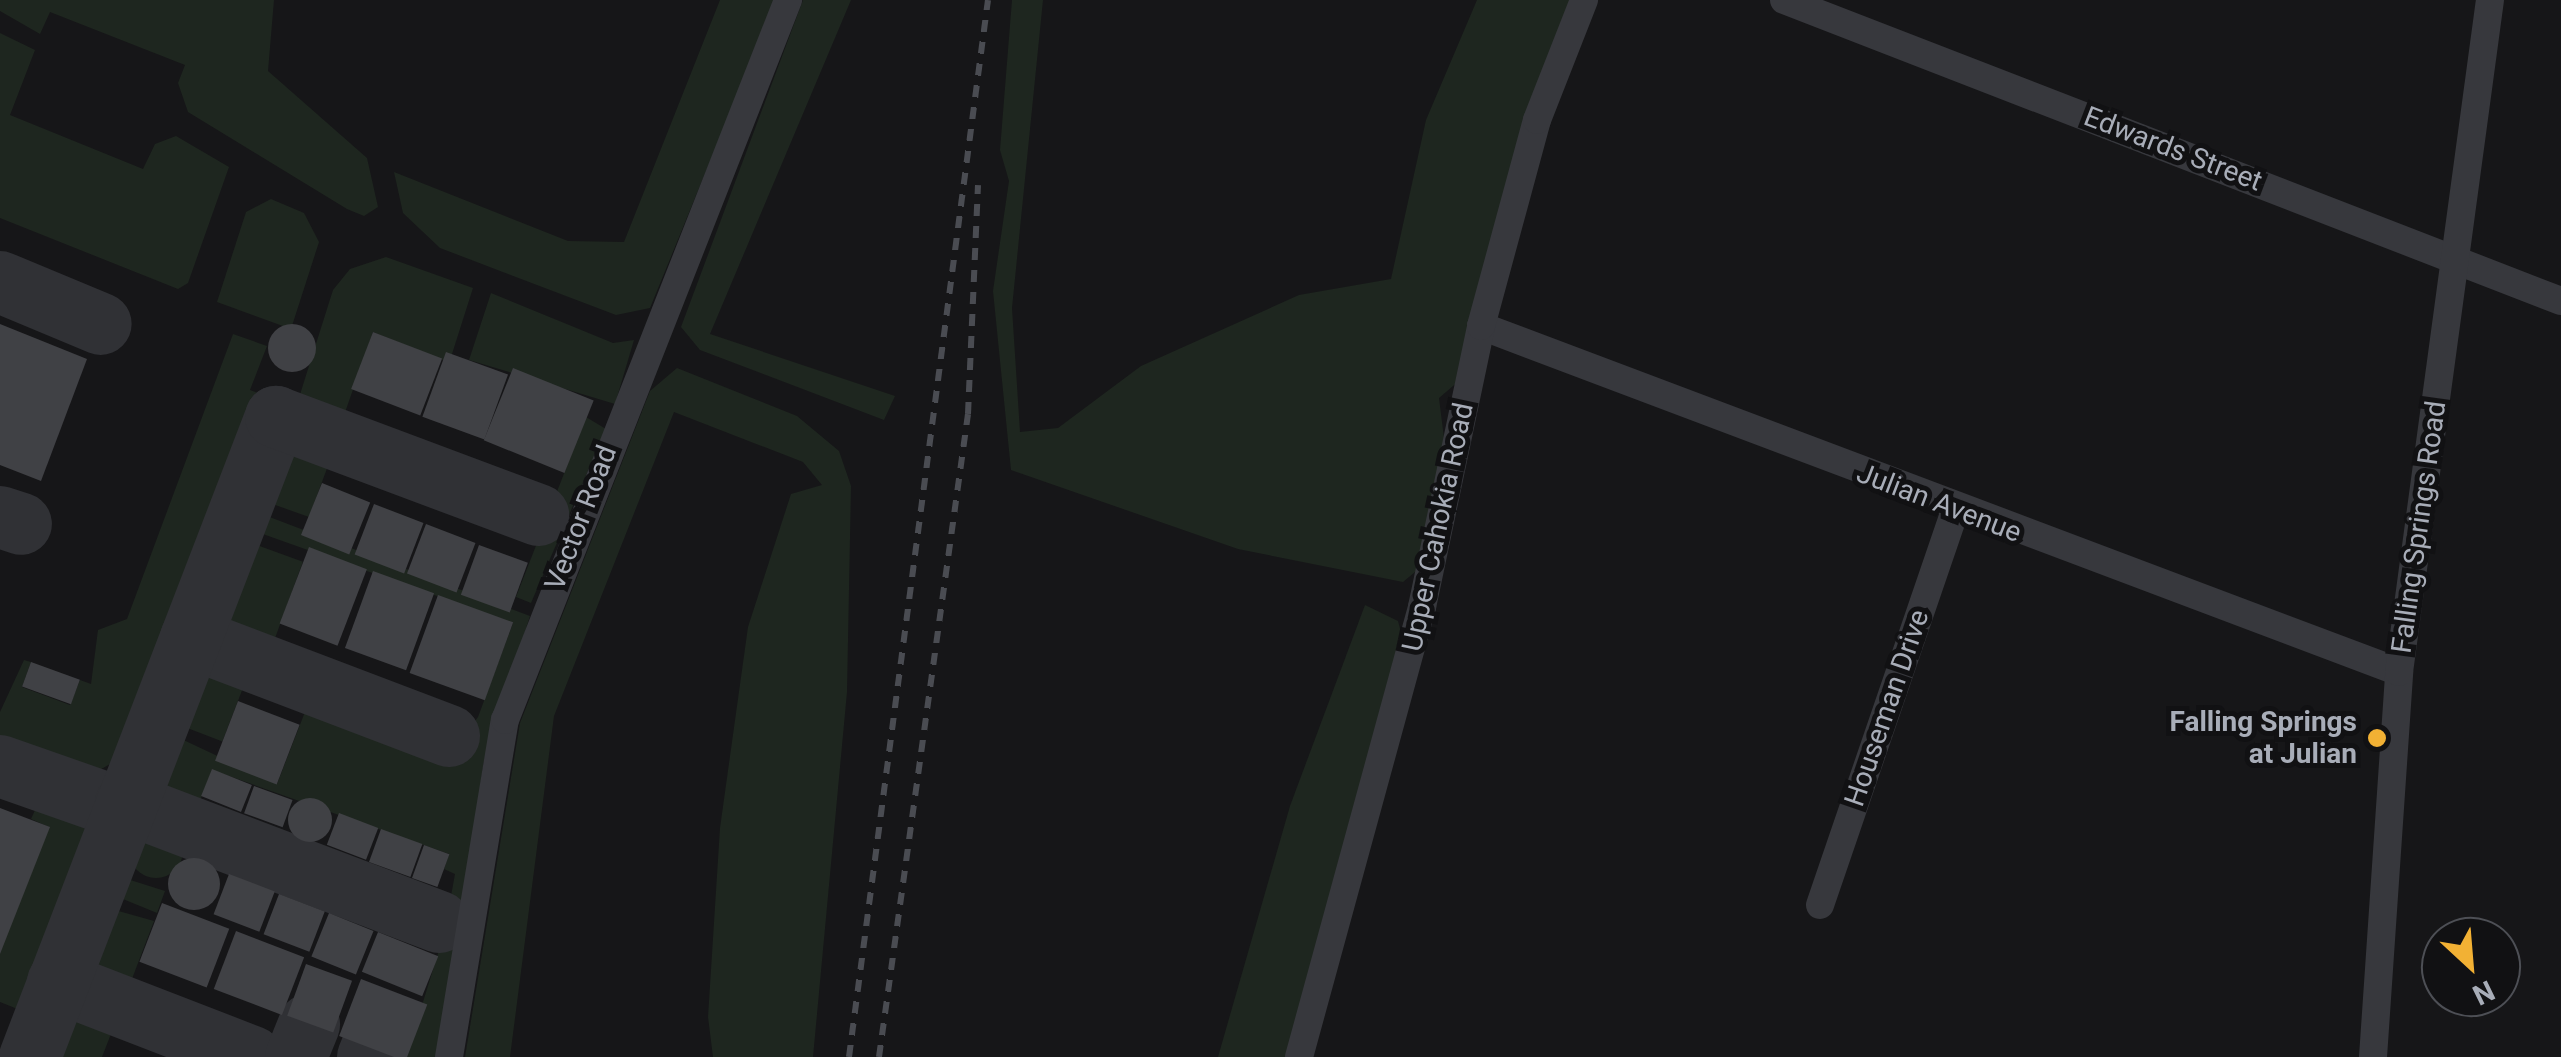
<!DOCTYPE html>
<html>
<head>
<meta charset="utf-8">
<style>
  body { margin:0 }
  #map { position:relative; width:2561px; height:1057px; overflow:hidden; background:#161618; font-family:Roboto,sans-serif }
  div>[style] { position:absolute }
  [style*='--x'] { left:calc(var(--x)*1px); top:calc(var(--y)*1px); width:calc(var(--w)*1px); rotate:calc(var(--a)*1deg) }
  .green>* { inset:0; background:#1e261f; transform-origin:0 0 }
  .round { border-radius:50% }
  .taxiway>* { height:62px; margin:-31px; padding:0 31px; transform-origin:31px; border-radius:31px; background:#303135 }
  .building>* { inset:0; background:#404145; transform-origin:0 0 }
  .minor>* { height:28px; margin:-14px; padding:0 14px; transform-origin:14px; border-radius:14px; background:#37383d }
  .rail>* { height:6px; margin-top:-3px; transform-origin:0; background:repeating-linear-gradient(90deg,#4a4c52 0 12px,transparent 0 22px) }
  .dots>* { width:28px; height:28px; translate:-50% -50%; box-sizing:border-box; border:5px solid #111113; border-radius:50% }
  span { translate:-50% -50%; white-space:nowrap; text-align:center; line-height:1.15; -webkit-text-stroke:10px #111113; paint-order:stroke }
  .street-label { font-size:28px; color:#a8adb8 }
  .poi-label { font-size:28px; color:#a8adb8; font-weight:700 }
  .right { translate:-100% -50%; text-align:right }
  .north { position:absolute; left:2421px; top:917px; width:100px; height:100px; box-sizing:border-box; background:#111113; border:2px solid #4d4f55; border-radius:50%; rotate:154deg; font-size:28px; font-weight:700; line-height:40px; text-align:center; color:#a8adb8 }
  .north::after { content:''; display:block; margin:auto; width:35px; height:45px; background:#f2b134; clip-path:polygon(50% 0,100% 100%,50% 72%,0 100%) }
</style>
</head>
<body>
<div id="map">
  <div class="green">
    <i style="clip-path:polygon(0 0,274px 0,268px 71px,367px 158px,378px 207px,364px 216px,347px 209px,188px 112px,178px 83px,185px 65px,50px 12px,40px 34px,0 11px)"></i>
    <i style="clip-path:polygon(720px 0,776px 0,650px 308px,616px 315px,440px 248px,403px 213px,394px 172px,568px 241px,624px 242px)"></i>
    <i style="clip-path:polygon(803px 0,851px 0,710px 334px,895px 396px,884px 420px,700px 350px,681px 327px)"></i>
    <i style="clip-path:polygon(1012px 0,1043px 0,1012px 308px,1020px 432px,1058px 428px,1141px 366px,1299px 295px,1391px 279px,1426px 120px,1477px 0,1575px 0,1460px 380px,1439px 398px,1444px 438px,1421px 567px,1403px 582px,1238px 549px,1011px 470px,993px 291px,1009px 181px,1000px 150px)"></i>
    <i style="clip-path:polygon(0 33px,35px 50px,10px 115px,143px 169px,155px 144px,176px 136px,229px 167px,188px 283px,178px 289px,0 218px)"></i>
    <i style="clip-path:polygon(271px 199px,304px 213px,319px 242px,291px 329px,217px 302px,246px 212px)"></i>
    <i style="clip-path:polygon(386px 257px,473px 288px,452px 354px,443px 360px,373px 332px,341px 424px,296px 407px,333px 290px,350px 269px)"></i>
    <i style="clip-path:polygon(491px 293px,613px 343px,634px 340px,615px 404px,469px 360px)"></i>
    <i style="clip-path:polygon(233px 334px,267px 346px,250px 390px,266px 396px,129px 753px,91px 775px,0 742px,0 712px,24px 660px,31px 662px,22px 687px,70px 705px,80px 680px,91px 684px,98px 630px,127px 619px)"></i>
    <i style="clip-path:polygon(677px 368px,797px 416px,839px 451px,851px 486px,847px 692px,813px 1057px,713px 1057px,708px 1017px,720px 828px,748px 627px,791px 494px,822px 485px,803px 462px,674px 412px,554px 716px,510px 1057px,465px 1057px,520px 723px,650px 391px)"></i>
    <i style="clip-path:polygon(586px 417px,606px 429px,531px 603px,516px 597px)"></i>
    <i style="clip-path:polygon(300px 443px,332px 455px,309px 517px,264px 501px,281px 451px)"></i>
    <i style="clip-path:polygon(259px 513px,530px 616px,484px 761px,439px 1057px,406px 1057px,444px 934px,455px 874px,444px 869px,449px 854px,212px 770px,194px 816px,152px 794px,175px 736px,277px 784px,310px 699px,452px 753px,478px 717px,513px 623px,260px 533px)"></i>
    <i style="left:254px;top:544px;width:52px;height:94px;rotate:20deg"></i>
    <i style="clip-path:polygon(1365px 605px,1398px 621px,1403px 640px,1290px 1057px,1218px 1057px,1290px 806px)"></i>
    <i style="left:203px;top:658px;width:48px;height:71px;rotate:21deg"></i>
    <i style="clip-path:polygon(41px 797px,87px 824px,88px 859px,31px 1007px,20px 1010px,0 1002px,0 950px,49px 827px,31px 819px)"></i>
    <i class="round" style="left:129px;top:824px;width:54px;height:54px"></i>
    <i style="clip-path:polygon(121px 877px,165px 891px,157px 913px,118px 897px)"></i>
    <i style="clip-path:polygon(108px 908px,154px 921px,127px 992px,85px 967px)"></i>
    <i style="clip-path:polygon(80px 1008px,116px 1021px,102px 1057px,51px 1057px,69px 1011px)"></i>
  </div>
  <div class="taxiway">
    <i style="--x:0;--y:282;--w:109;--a:22.6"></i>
    <i style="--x:0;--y:517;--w:22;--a:18"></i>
    <i style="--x:191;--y:638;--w:276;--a:20.8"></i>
    <i style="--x:0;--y:766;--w:130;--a:19.3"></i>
    <i style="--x:126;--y:803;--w:335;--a:20.8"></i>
    <i style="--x:58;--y:982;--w:208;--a:21.1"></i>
    <i style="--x:30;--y:1057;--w:686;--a:-68.97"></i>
    <i style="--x:276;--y:417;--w:280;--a:20.5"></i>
    <i style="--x:296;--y:1057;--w:35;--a:-68"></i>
    <i style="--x:368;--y:1057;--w:11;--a:-68"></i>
  </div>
  <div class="building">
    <i style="clip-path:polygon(0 324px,87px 359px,41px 481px,0 465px)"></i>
    <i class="round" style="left:268px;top:324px;width:48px;height:48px"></i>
    <i style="left:373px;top:332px;width:74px;height:61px;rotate:21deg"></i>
    <i style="left:446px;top:352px;width:66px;height:69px;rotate:20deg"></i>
    <i style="left:513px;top:368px;width:87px;height:78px;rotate:22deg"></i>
    <i style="left:322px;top:483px;width:52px;height:56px;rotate:22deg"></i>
    <i style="left:374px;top:504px;width:53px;height:54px;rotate:21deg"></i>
    <i style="left:426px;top:524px;width:53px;height:53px;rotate:21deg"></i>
    <i style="left:479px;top:545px;width:52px;height:53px;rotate:20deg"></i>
    <i style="left:309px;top:547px;width:62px;height:82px;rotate:21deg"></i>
    <i style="left:373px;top:571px;width:65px;height:82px;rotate:20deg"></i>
    <i style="left:438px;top:595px;width:80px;height:83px;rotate:20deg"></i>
    <i style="left:31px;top:662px;width:52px;height:26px;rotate:20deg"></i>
    <i style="left:238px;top:701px;width:66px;height:64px;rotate:21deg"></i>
    <i style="left:212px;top:769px;width:43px;height:29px;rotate:22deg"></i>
    <i style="left:254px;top:786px;width:41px;height:29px;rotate:20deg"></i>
    <i class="round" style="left:288px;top:798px;width:44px;height:44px"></i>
    <i style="clip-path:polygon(0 808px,50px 827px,0 954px)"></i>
    <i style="left:339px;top:813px;width:42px;height:34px;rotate:21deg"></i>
    <i style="left:381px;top:829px;width:44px;height:35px;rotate:20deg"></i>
    <i style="left:424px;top:845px;width:27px;height:35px;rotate:20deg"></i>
    <i class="round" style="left:168px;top:858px;width:52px;height:52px"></i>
    <i style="left:229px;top:874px;width:49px;height:43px;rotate:21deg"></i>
    <i style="left:279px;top:894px;width:49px;height:43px;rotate:21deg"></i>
    <i style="left:162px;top:903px;width:72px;height:63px;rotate:21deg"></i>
    <i style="left:329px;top:913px;width:48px;height:47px;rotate:22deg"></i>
    <i style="left:236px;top:931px;width:73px;height:62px;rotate:21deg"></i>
    <i style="left:378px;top:932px;width:65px;height:43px;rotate:22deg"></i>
    <i style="left:306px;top:964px;width:49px;height:55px;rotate:20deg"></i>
    <i style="left:361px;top:979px;width:71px;height:61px;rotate:21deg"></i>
  </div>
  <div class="minor">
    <i style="--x:1784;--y:0;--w:833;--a:21.18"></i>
    <i style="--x:1481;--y:326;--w:981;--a:20.65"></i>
    <i style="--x:1820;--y:905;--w:416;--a:-71.1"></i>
    <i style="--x:449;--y:1057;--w:342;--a:-80.6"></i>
    <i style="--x:505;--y:720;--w:774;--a:-68.54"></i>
    <i style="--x:1299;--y:1057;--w:467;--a:-74.7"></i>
    <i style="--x:1422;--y:607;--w:287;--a:-78.1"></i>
    <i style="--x:1481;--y:326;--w:213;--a:-74.8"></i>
    <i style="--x:1537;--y:120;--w:129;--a:-68.6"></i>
    <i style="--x:2373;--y:1057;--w:386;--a:-86.1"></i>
    <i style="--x:2399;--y:672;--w:678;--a:-82.29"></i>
  </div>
  <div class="rail">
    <i style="--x:849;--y:1057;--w:1066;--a:-82.51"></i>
    <i style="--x:879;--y:1057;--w:649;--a:-82.12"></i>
    <i style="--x:968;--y:414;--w:229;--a:-87.5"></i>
  </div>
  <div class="dots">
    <i style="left:2377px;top:738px;background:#f2b134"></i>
  </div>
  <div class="street-label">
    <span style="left:2173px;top:149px;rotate:21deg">Edwards Street</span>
    <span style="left:1939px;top:503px;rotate:21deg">Julian Avenue</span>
    <span style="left:581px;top:518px;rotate:-69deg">Vector Road</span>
    <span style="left:1438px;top:527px;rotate:-78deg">Upper Cahokia Road</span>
    <span style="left:2419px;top:527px;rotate:-82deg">Falling Springs Road</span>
    <span style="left:1887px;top:708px;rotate:-71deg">Houseman Drive</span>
  </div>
  <div class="poi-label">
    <span class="right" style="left:2357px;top:738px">Falling Springs<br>at Julian</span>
  </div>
  <div class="north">N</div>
</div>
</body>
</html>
